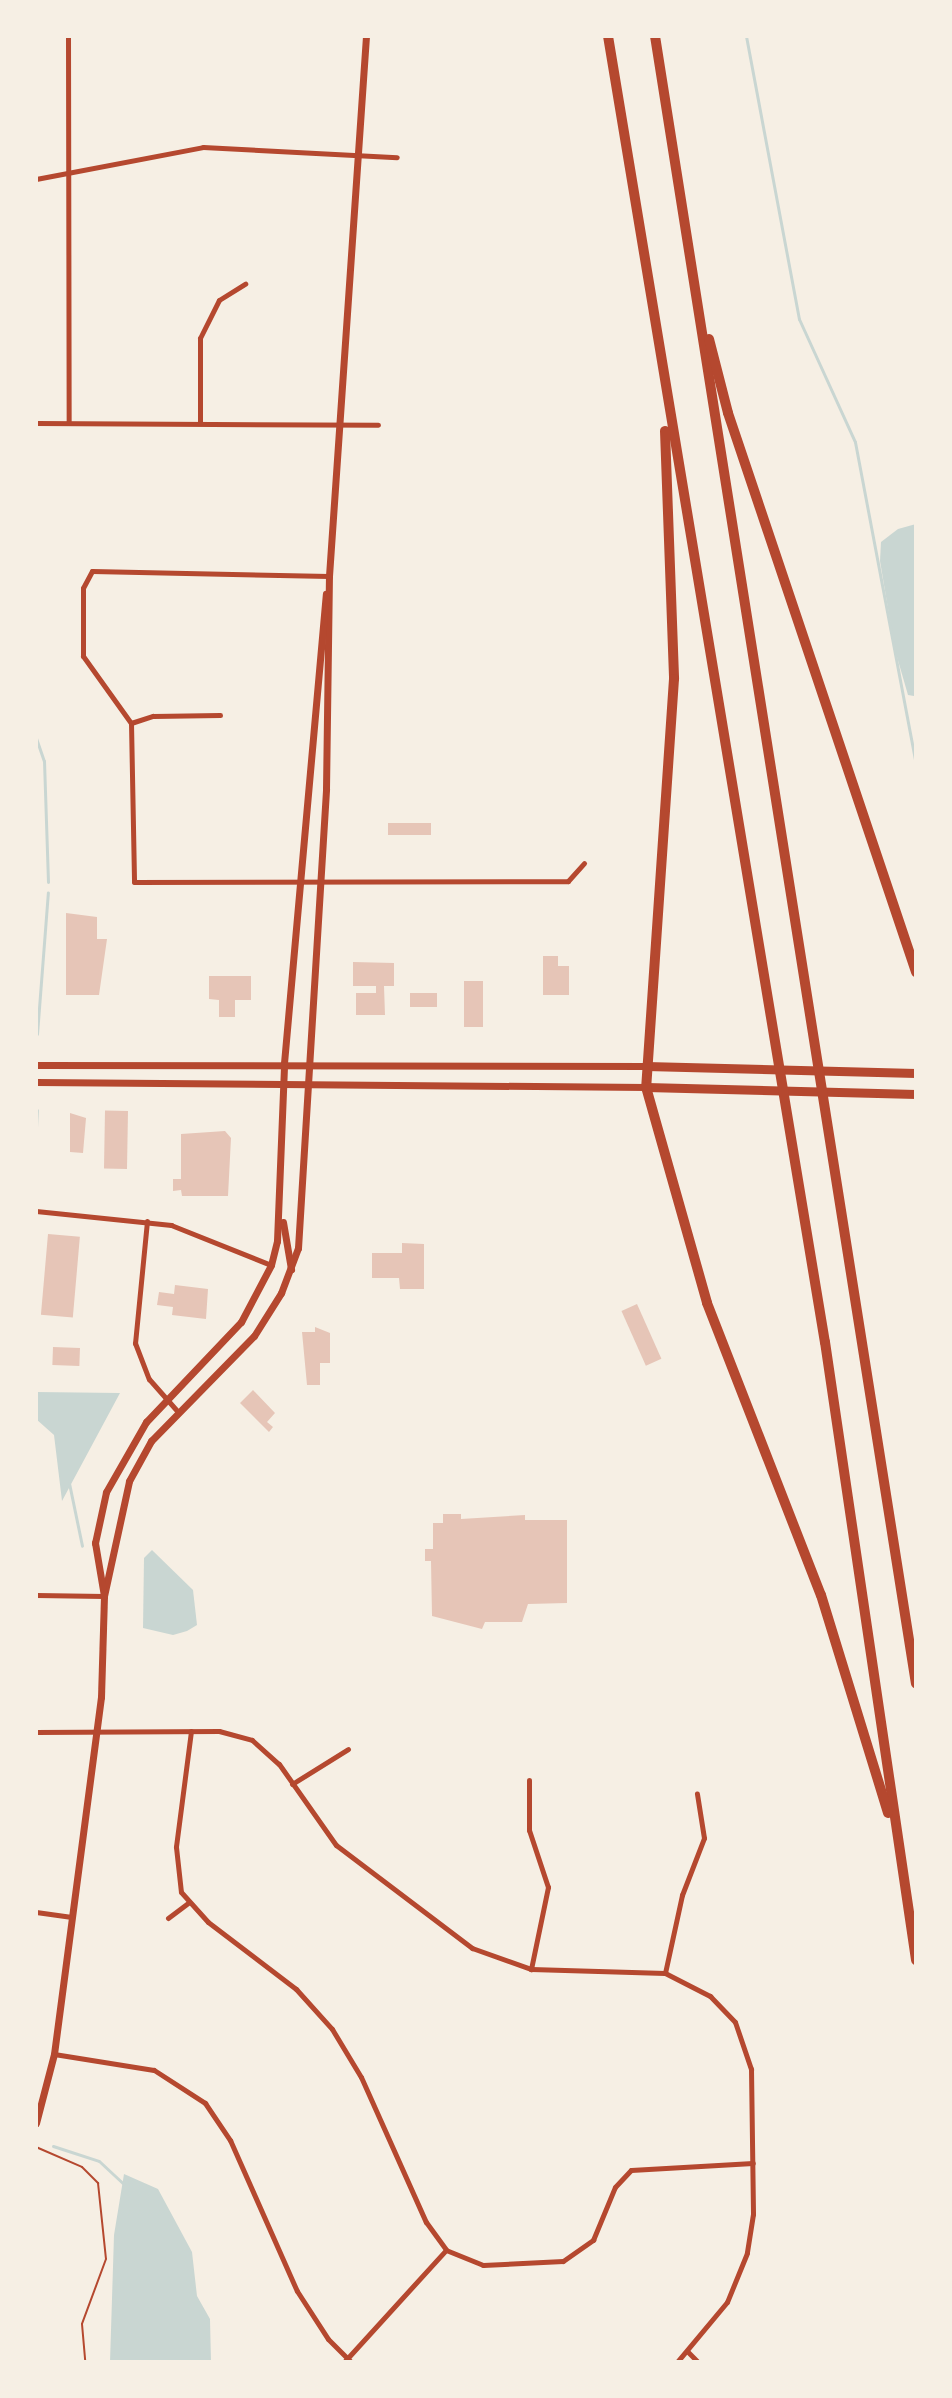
<!DOCTYPE html>
<html>
<head>
<meta charset="utf-8">
<style>
  body { margin:0 }
  #map { position:relative; width:952px; height:2398px; overflow:hidden; background:#f6efe4; font-family:"Source Serif 4",serif }
  div>[style] { position:absolute }
  [style*='--x'] { left:calc(var(--x)*1px); top:calc(var(--y)*1px); width:calc(var(--w)*1px); rotate:calc(var(--a)*1deg) }
  .water>* { inset:0; background:#c9d6d2 }
  .stream>* { height:3px; margin:-1.5px; padding:0 1.5px; transform-origin:1.5px; border-radius:1.5px; background:#c9d6d2 }
  .building>* { inset:0; background:#e6c5b7; transform-origin:0 0 }
  .path>* { height:2px; margin:-1px; padding:0 1px; transform-origin:1px; border-radius:1px; background:#b5482f }
  .minor>* { height:5px; margin:-2.5px; padding:0 2.5px; transform-origin:2.5px; border-radius:2.5px; background:#b5482f }
  .tertiary>* { height:7px; margin:-3.5px; padding:0 3.5px; transform-origin:3.5px; border-radius:3.5px; background:#b5482f }
  .secondary>* { height:7px; margin:-3.5px; padding:0 3.5px; transform-origin:3.5px; border-radius:3.5px; background:#b5482f }
  .trunk>* { height:9px; margin:-4.5px; padding:0 4.5px; transform-origin:4.5px; border-radius:4.5px; background:#b5482f }
  .motorway>* { height:10px; margin:-5px; padding:0 5px; transform-origin:5px; border-radius:5px; background:#b5482f }
  span { translate:-50% -50%; white-space:nowrap; text-align:center; line-height:1.15; -webkit-text-stroke:6px #f6efe4; paint-order:stroke }
  .frame { position:absolute; inset:0; border:38px solid #f6efe4; pointer-events:none }
</style>
</head>
<body>
<div id="map">
  <div class="water">
    <i style="clip-path:polygon(916px 524px,916px 695px,914px 696px,908px 695px,895px 650px,880px 561px,881px 542px,898px 529px)"></i>
    <i style="clip-path:polygon(36px 1392px,120px 1393px,62px 1501px,54px 1435px,36px 1419px)"></i>
    <i style="clip-path:polygon(152px 1550px,193px 1590px,197px 1625px,187px 1631px,173px 1635px,143px 1628px,144px 1558px)"></i>
    <i style="clip-path:polygon(124px 2174px,158px 2189px,192px 2252px,197px 2296px,210px 2319px,211px 2362px,110px 2362px,114px 2235px)"></i>
  </div>
  <div class="stream">
    <i style="--x:746;--y:36;--w:288;--a:79.4"></i>
    <i style="--x:799;--y:319;--w:135;--a:65.5"></i>
    <i style="--x:855;--y:442;--w:328;--a:79.3"></i>
    <i style="--x:36;--y:738;--w:24;--a:71"></i>
    <i style="--x:44;--y:761;--w:121;--a:88.1"></i>
    <i style="--x:37;--y:1034;--w:142;--a:-85.6"></i>
    <i style="--x:36;--y:1127;--w:17;--a:-87"></i>
    <i style="--x:69;--y:1483;--w:64;--a:78.3"></i>
    <i style="--x:53;--y:2146;--w:48;--a:18.1"></i>
    <i style="--x:99;--y:2161;--w:33;--a:43"></i>
  </div>
  <div class="building">
    <i style="left:388px;top:823px;width:43px;height:12px"></i>
    <i style="clip-path:polygon(66px 913px,97px 917px,97px 939px,107px 939px,99px 995px,66px 995px)"></i>
    <i style="clip-path:polygon(543px 956px,558px 956px,558px 966px,569px 966px,569px 995px,543px 995px)"></i>
    <i style="clip-path:polygon(353px 962px,394px 963px,394px 986px,384px 986px,385px 1015px,356px 1015px,356px 993px,376px 993px,376px 986px,353px 986px)"></i>
    <i style="clip-path:polygon(209px 976px,251px 976px,251px 1000px,235px 1000px,235px 1017px,219px 1017px,219px 1000px,209px 999px)"></i>
    <i style="left:464px;top:981px;width:19px;height:46px"></i>
    <i style="left:410px;top:993px;width:27px;height:14px"></i>
    <i style="left:128px;top:1111px;width:58px;height:23px;rotate:91deg"></i>
    <i style="clip-path:polygon(70px 1113px,86px 1118px,83px 1153px,70px 1152px)"></i>
    <i style="clip-path:polygon(225px 1131px,231px 1138px,228px 1196px,182px 1196px,181px 1190px,173px 1191px,173px 1179px,181px 1179px,181px 1134px)"></i>
    <i style="left:48px;top:1234px;width:32px;height:81px;rotate:5deg"></i>
    <i style="clip-path:polygon(402px 1243px,424px 1244px,424px 1289px,400px 1289px,399px 1278px,372px 1278px,372px 1253px,402px 1253px)"></i>
    <i style="clip-path:polygon(175px 1285px,208px 1289px,206px 1319px,172px 1315px,173px 1307px,157px 1305px,159px 1292px,174px 1294px)"></i>
    <i style="left:637px;top:1304px;width:60px;height:17px;rotate:66deg"></i>
    <i style="clip-path:polygon(315px 1327px,330px 1333px,330px 1363px,320px 1363px,320px 1385px,307px 1385px,302px 1332px,315px 1332px)"></i>
    <i style="left:53px;top:1347px;width:27px;height:18px;rotate:2deg"></i>
    <i style="clip-path:polygon(253px 1390px,275px 1413px,267px 1422px,273px 1427px,269px 1432px,240px 1403px)"></i>
    <i style="clip-path:polygon(443px 1514px,461px 1514px,461px 1519px,525px 1515px,525px 1520px,567px 1520px,567px 1603px,528px 1604px,522px 1622px,485px 1622px,482px 1629px,432px 1616px,431px 1561px,425px 1561px,425px 1549px,433px 1549px,433px 1523px,443px 1523px)"></i>
  </div>
  <div class="path">
    <i style="--x:36;--y:2147;--w:50;--a:23.5"></i>
    <i style="--x:82;--y:2167;--w:23;--a:45"></i>
    <i style="--x:98;--y:2183;--w:76;--a:84"></i>
    <i style="--x:106;--y:2259;--w:69;--a:110.3"></i>
    <i style="--x:82;--y:2324;--w:38;--a:85"></i>
  </div>
  <div class="minor">
    <i style="--x:68;--y:36;--w:387;--a:89.9"></i>
    <i style="--x:36;--y:179;--w:170;--a:-10.8"></i>
    <i style="--x:203;--y:147;--w:194;--a:3"></i>
    <i style="--x:36;--y:423;--w:342;--a:0.3"></i>
    <i style="--x:200;--y:423;--w:85;--a:-90"></i>
    <i style="--x:200;--y:338;--w:42;--a:-63.4"></i>
    <i style="--x:219;--y:300;--w:31;--a:-32"></i>
    <i style="--x:329;--y:576;--w:237;--a:-178.8"></i>
    <i style="--x:92;--y:571;--w:19;--a:118"></i>
    <i style="--x:83;--y:588;--w:68;--a:90"></i>
    <i style="--x:83;--y:656;--w:82;--a:54.4"></i>
    <i style="--x:131;--y:723;--w:159;--a:88.9"></i>
    <i style="--x:134;--y:882;--w:434;--a:-0.1"></i>
    <i style="--x:568;--y:881;--w:24;--a:-48"></i>
    <i style="--x:131;--y:723;--w:23;--a:-18"></i>
    <i style="--x:153;--y:716;--w:67;--a:-0.9"></i>
    <i style="--x:36;--y:1211;--w:136;--a:5.9"></i>
    <i style="--x:171;--y:1225;--w:108;--a:21.8"></i>
    <i style="--x:147;--y:1221;--w:123;--a:95.6"></i>
    <i style="--x:135;--y:1343;--w:39;--a:69"></i>
    <i style="--x:149;--y:1379;--w:45;--a:48.6"></i>
    <i style="--x:36;--y:1595;--w:68;--a:0.8"></i>
    <i style="--x:191;--y:1731;--w:117;--a:97.4"></i>
    <i style="--x:176;--y:1847;--w:45;--a:83.7"></i>
    <i style="--x:181;--y:1892;--w:40;--a:48"></i>
    <i style="--x:208;--y:1922;--w:111;--a:37.3"></i>
    <i style="--x:296;--y:1989;--w:54;--a:48"></i>
    <i style="--x:332;--y:2029;--w:56;--a:58.9"></i>
    <i style="--x:361;--y:2077;--w:159;--a:65.9"></i>
    <i style="--x:426;--y:2222;--w:34;--a:54"></i>
    <i style="--x:446;--y:2250;--w:40;--a:22"></i>
    <i style="--x:483;--y:2265;--w:80;--a:-2.9"></i>
    <i style="--x:563;--y:2261;--w:37;--a:-35"></i>
    <i style="--x:593;--y:2240;--w:57;--a:-67.5"></i>
    <i style="--x:615;--y:2187;--w:23;--a:-47"></i>
    <i style="--x:631;--y:2170;--w:122;--a:-3.3"></i>
    <i style="--x:36;--y:1732;--w:183;--a:-0.3"></i>
    <i style="--x:219;--y:1731;--w:34;--a:15"></i>
    <i style="--x:252;--y:1740;--w:36;--a:42"></i>
    <i style="--x:279;--y:1764;--w:99;--a:54.9"></i>
    <i style="--x:336;--y:1845;--w:171;--a:37.1"></i>
    <i style="--x:472;--y:1948;--w:63;--a:19.6"></i>
    <i style="--x:531;--y:1969;--w:134;--a:1.7"></i>
    <i style="--x:665;--y:1973;--w:51;--a:27.1"></i>
    <i style="--x:710;--y:1996;--w:36;--a:46"></i>
    <i style="--x:735;--y:2022;--w:50;--a:71.2"></i>
    <i style="--x:751;--y:2069;--w:145;--a:89.2"></i>
    <i style="--x:753;--y:2214;--w:39;--a:99"></i>
    <i style="--x:747;--y:2253;--w:53;--a:112.2"></i>
    <i style="--x:727;--y:2302;--w:78;--a:129.8"></i>
    <i style="--x:529;--y:1780;--w:50;--a:90"></i>
    <i style="--x:529;--y:1830;--w:60;--a:71.6"></i>
    <i style="--x:548;--y:1887;--w:84;--a:101.7"></i>
    <i style="--x:292;--y:1784;--w:66;--a:-32"></i>
    <i style="--x:36;--y:1912;--w:36;--a:8"></i>
    <i style="--x:168;--y:1918;--w:25;--a:-37"></i>
    <i style="--x:665;--y:1973;--w:80;--a:-77.7"></i>
    <i style="--x:682;--y:1895;--w:61;--a:-68.9"></i>
    <i style="--x:704;--y:1838;--w:45;--a:-99"></i>
    <i style="--x:54;--y:2054;--w:101;--a:9.1"></i>
    <i style="--x:154;--y:2070;--w:61;--a:32.9"></i>
    <i style="--x:205;--y:2103;--w:45;--a:56"></i>
    <i style="--x:230;--y:2140;--w:165;--a:66.1"></i>
    <i style="--x:297;--y:2291;--w:57;--a:57.1"></i>
    <i style="--x:328;--y:2339;--w:33;--a:45"></i>
    <i style="--x:688;--y:2352;--w:14;--a:45"></i>
    <i style="--x:344;--y:2362;--w:151;--a:-47.7"></i>
  </div>
  <div class="tertiary">
    <i style="--x:283;--y:1222;--w:48;--a:80.3"></i>
    <i style="--x:104;--y:1596;--w:118;--a:-77.7"></i>
    <i style="--x:129;--y:1481;--w:46;--a:-61.2"></i>
    <i style="--x:151;--y:1441;--w:147;--a:-45.6"></i>
    <i style="--x:254;--y:1336;--w:51;--a:-57.9"></i>
    <i style="--x:281;--y:1293;--w:48;--a:-69.3"></i>
    <i style="--x:298;--y:1248;--w:460;--a:-86.5"></i>
    <i style="--x:326;--y:789;--w:213;--a:-89.2"></i>
    <i style="--x:329;--y:576;--w:541;--a:-86.08"></i>
    <i style="--x:36;--y:2123;--w:71;--a:-75.4"></i>
    <i style="--x:54;--y:2054;--w:360;--a:-82.5"></i>
    <i style="--x:101;--y:1697;--w:101;--a:-88.3"></i>
    <i style="--x:104;--y:1596;--w:54;--a:-99.6"></i>
    <i style="--x:95;--y:1543;--w:52;--a:-77.8"></i>
    <i style="--x:106;--y:1492;--w:81;--a:-60.3"></i>
    <i style="--x:146;--y:1422;--w:138;--a:-46.5"></i>
    <i style="--x:241;--y:1322;--w:64;--a:-62.2"></i>
    <i style="--x:271;--y:1265;--w:25;--a:-76"></i>
    <i style="--x:277;--y:1241;--w:178;--a:-87.7"></i>
    <i style="--x:284;--y:1063;--w:471;--a:-84.9"></i>
  </div>
  <div class="secondary">
    <i style="--x:36;--y:1065;--w:610;--a:0.09"></i>
    <i style="--x:36;--y:1082;--w:610;--a:0.47"></i>
  </div>
  <div class="trunk">
    <i style="--x:646;--y:1066;--w:270;--a:1.5"></i>
    <i style="--x:646;--y:1087;--w:270;--a:1.5"></i>
  </div>
  <div class="motorway">
    <i style="--x:608;--y:36;--w:1324;--a:80.57"></i>
    <i style="--x:825;--y:1342;--w:625;--a:81.62"></i>
    <i style="--x:655;--y:36;--w:1668;--a:81"></i>
    <i style="--x:709;--y:339;--w:76;--a:75.6"></i>
    <i style="--x:728;--y:413;--w:590;--a:71.41"></i>
    <i style="--x:665;--y:431;--w:248;--a:87.9"></i>
    <i style="--x:674;--y:679;--w:409;--a:93.9"></i>
    <i style="--x:646;--y:1087;--w:224;--a:74.2"></i>
    <i style="--x:707;--y:1303;--w:313;--a:68.7"></i>
    <i style="--x:821;--y:1595;--w:228;--a:72.9"></i>
  </div>
  <div class="frame"></div>
</div>
</body>
</html>
